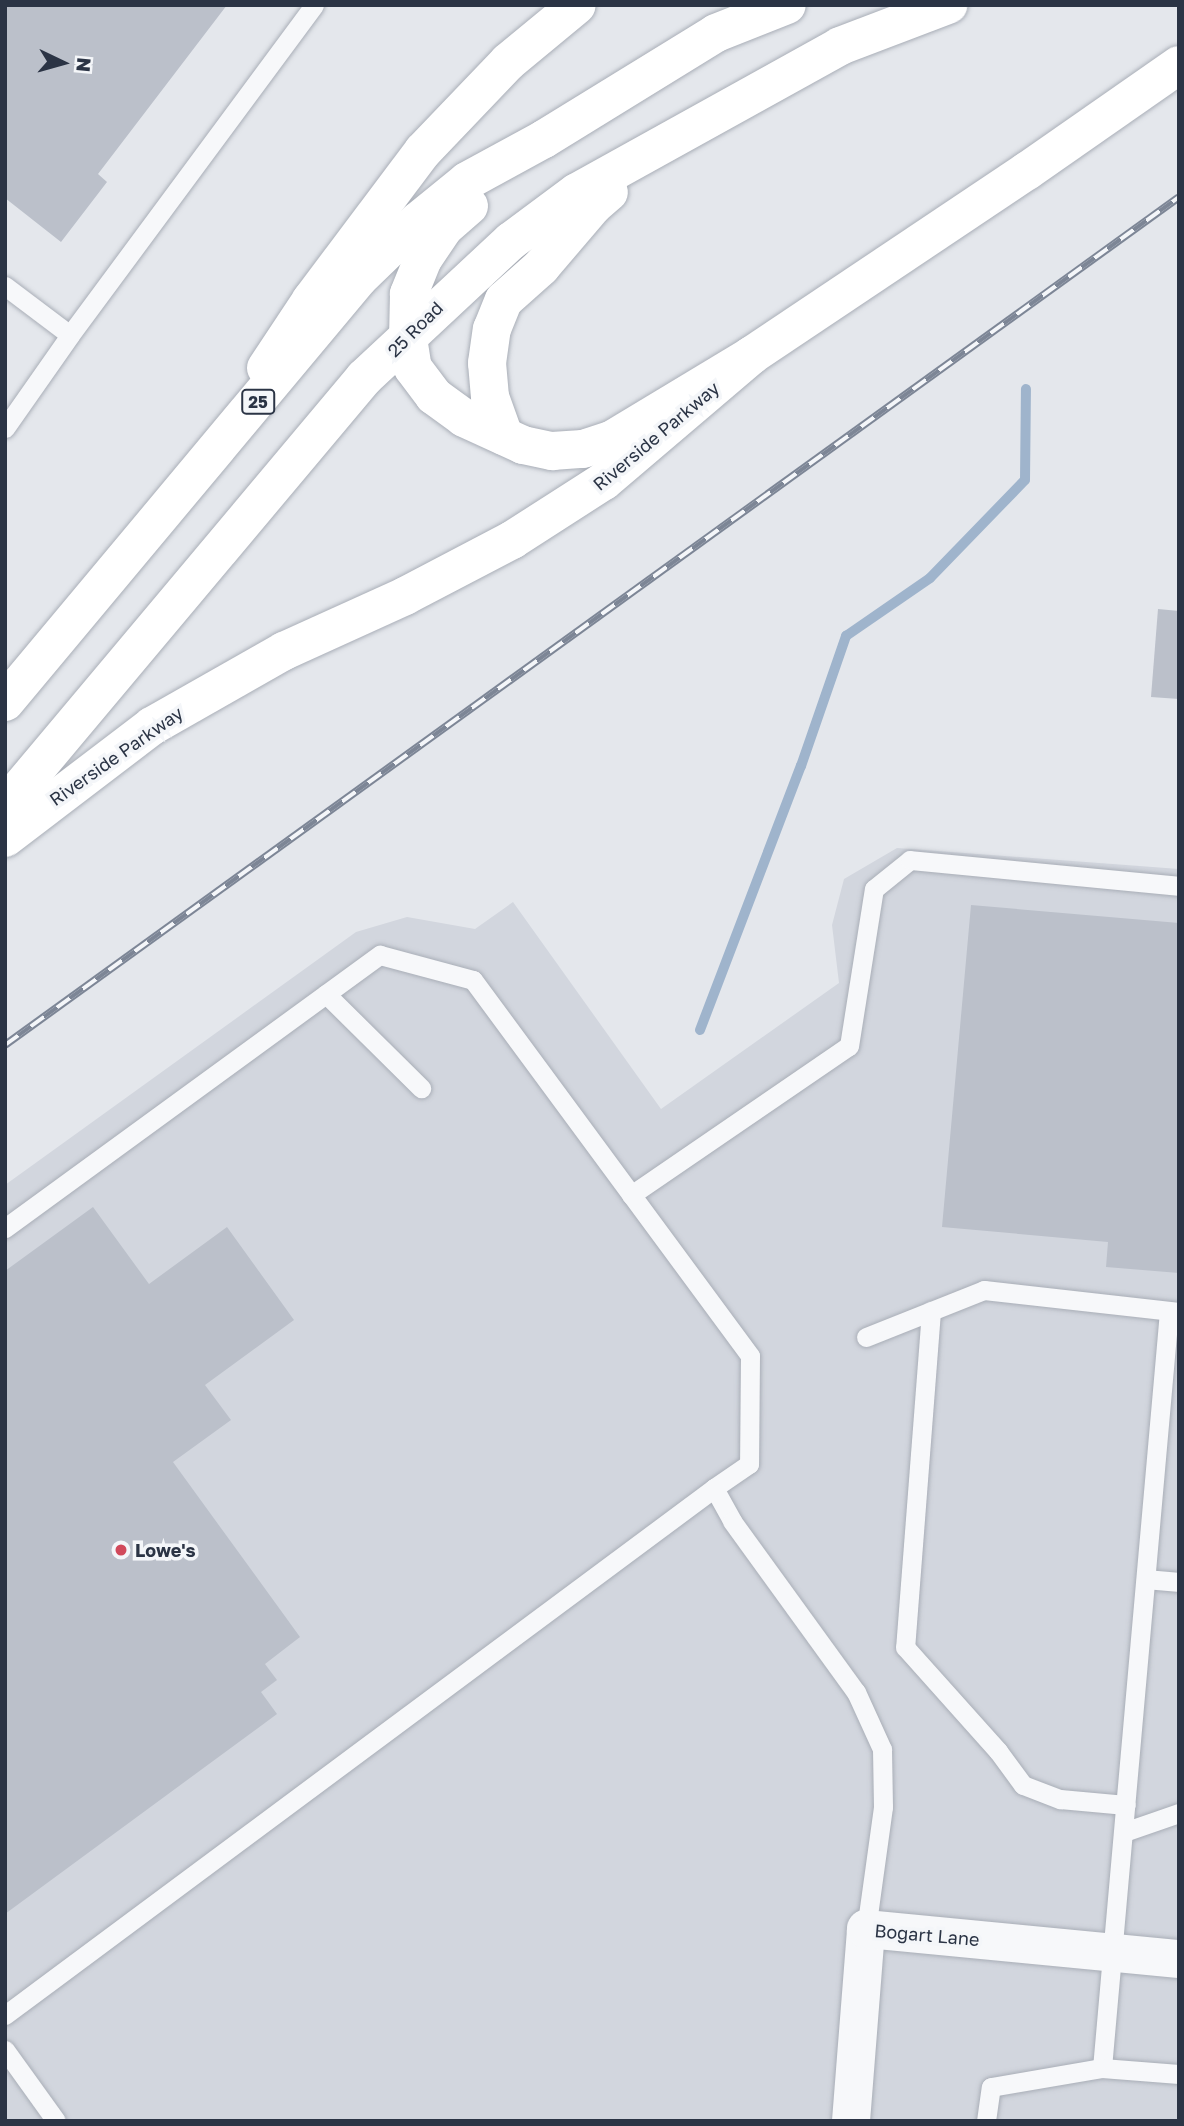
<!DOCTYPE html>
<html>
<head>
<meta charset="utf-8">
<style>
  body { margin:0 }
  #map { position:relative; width:1184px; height:2126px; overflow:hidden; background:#e4e7ec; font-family:"Golos Text",sans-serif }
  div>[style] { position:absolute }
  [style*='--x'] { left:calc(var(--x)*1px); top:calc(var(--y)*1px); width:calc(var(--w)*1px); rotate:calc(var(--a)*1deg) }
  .built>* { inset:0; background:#d2d6de }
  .stream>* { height:10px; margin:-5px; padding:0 5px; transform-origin:5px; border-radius:5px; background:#9fb4cc }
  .building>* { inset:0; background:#bbc0ca }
  .roads { filter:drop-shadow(0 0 2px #a9aeb7) drop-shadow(0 0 2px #a9aeb7) }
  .service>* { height:19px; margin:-9.5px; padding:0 9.5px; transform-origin:9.5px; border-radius:9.5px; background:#f7f8fa }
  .minor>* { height:38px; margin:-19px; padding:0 19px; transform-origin:19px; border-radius:19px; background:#f7f8fa }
  .secondary>* { height:38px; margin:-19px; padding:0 19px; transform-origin:19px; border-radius:19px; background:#fff }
  .primary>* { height:38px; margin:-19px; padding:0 19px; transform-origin:19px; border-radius:19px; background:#fff }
  .rail>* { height:8px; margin-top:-4px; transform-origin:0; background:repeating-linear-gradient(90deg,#f4f6f9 0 16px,#7d8696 0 32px); box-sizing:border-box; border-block:2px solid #7d8696 }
  .dots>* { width:19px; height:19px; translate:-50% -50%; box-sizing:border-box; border:4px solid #f4f6f9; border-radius:50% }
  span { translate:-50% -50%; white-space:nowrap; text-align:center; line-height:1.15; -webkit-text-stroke:7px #f4f6f9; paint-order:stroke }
  .shield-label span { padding:2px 5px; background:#f4f6f9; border:2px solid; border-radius:5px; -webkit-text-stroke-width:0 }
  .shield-label { font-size:16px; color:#2b3445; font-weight:700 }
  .street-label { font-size:18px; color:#2b3445 }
  .poi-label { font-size:18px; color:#2b3445; font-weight:700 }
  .left { translate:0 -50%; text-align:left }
  .frame { position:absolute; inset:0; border:7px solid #2b3445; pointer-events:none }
  .north { position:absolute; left:28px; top:28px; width:70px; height:70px; -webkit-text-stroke:5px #f4f6f9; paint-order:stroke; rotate:95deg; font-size:19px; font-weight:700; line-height:28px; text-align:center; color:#2b3445 }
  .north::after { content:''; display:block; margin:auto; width:24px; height:32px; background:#2b3445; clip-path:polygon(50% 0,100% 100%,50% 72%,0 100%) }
</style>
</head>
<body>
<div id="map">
  <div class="built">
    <i style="clip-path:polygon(897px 848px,1179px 869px,1179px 2121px,5px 2121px,5px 1185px,356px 932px,407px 917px,475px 929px,513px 902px,661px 1109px,839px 983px,832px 925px,844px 879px)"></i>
  </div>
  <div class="stream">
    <i style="--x:700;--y:1030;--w:283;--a:-69.1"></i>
    <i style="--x:801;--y:766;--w:138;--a:-70.9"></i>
    <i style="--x:846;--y:636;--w:102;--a:-34.6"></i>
    <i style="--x:930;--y:578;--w:136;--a:-45.9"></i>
    <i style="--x:1025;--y:480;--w:91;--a:-89.4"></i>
  </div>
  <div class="building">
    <i style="clip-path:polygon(5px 5px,227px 5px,98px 174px,107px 182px,61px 242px,5px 198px)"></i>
    <i style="clip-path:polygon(1158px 609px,1179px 611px,1179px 699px,1151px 697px)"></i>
    <i style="clip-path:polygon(971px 905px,1179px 923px,1179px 1273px,1106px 1267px,1108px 1242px,942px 1227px)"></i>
    <i style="clip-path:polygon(93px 1207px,149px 1284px,227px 1227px,294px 1320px,205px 1385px,231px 1420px,173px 1462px,300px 1637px,265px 1664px,277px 1680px,261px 1692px,277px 1714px,5px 1914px,5px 1271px)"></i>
  </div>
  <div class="roads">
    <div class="service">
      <i style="--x:5;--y:286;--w:81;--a:37"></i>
      <i style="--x:5;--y:428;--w:113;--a:-55"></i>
      <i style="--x:70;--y:335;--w:410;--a:-53.5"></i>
      <i style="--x:326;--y:994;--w:134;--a:44.7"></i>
      <i style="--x:631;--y:1195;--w:264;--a:-34.4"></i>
      <i style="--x:849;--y:1046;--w:159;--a:-81"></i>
      <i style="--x:874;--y:889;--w:46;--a:-38.9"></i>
      <i style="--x:910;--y:860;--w:270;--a:5.5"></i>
      <i style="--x:5;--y:1228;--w:464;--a:-36.1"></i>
      <i style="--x:380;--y:955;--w:96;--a:15"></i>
      <i style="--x:473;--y:980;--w:467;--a:53.6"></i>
      <i style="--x:750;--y:1356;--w:108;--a:90.5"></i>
      <i style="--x:749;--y:1464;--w:42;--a:145.6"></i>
      <i style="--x:931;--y:1311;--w:337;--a:94.4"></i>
      <i style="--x:905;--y:1647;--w:140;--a:48.2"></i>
      <i style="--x:998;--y:1751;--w:42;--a:53.7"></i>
      <i style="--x:1023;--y:1785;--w:40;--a:21"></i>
      <i style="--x:1060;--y:1799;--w:66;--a:5.2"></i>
      <i style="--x:866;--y:1337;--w:127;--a:-21.7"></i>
      <i style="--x:984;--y:1290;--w:196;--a:6.4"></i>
      <i style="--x:1146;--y:1579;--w:33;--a:5"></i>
      <i style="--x:1124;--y:1832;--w:58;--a:-19.1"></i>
      <i style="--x:5;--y:2015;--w:883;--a:-36.62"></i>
      <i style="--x:714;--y:1488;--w:38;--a:61"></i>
      <i style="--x:732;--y:1521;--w:211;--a:54.1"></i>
      <i style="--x:856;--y:1692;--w:63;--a:65.5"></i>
      <i style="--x:882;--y:1749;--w:58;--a:89"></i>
      <i style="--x:883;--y:1807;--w:123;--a:97.9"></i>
      <i style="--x:5;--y:2050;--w:87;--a:54.3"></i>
      <i style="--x:1102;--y:2068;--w:759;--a:-84.94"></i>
      <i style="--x:986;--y:2121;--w:34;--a:-82"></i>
      <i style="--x:991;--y:2087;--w:113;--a:-9.7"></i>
      <i style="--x:1102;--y:2068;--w:77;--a:4.5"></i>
    </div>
    <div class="minor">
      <i style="--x:851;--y:2121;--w:193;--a:-85.5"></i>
      <i style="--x:866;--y:1929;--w:314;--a:5.5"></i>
    </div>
    <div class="secondary">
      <i style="--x:266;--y:368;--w:82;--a:-56.5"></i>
      <i style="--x:311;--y:300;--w:186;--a:-53.1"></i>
      <i style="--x:423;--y:151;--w:123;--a:-46.3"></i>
      <i style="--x:508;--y:62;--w:89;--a:-39.6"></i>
      <i style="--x:5;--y:838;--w:185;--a:-37.3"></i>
      <i style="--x:152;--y:726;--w:152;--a:-29.6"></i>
      <i style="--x:284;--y:651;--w:133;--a:-24.4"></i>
      <i style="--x:405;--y:596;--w:121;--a:-27.6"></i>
      <i style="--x:512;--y:540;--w:109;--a:-32.7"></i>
      <i style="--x:604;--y:481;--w:194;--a:-40.4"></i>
      <i style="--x:752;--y:355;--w:331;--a:-33.8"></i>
      <i style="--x:1027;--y:171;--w:185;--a:-34.9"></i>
    </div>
    <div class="primary">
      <i style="--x:469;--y:206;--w:33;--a:139"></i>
      <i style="--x:444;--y:228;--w:37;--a:124"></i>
      <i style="--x:423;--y:259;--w:38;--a:112"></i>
      <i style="--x:409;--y:294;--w:44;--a:91.3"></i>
      <i style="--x:408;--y:338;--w:30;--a:81"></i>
      <i style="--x:413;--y:368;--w:35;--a:53"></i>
      <i style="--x:434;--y:396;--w:37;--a:36"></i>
      <i style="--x:464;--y:418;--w:65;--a:24.6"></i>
      <i style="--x:523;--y:445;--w:30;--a:12"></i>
      <i style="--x:552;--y:451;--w:31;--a:-4"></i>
      <i style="--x:583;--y:449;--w:32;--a:-18"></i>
      <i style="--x:613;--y:439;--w:162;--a:-31.1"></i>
      <i style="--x:504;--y:436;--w:41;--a:-109.7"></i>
      <i style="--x:490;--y:397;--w:34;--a:-95"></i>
      <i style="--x:487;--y:363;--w:34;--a:-82"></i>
      <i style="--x:492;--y:329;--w:31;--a:-68"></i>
      <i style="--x:504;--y:300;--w:50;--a:-41.7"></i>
      <i style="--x:541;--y:267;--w:80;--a:-49.6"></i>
      <i style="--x:593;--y:206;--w:21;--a:-41"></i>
      <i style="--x:5;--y:702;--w:552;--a:-50.14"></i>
      <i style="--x:359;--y:278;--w:82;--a:-44"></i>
      <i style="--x:418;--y:221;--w:63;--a:-39.2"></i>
      <i style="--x:467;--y:181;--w:88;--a:-28.6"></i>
      <i style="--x:544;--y:139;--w:202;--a:-31.6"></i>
      <i style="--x:716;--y:33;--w:76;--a:-21.5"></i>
      <i style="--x:5;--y:806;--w:559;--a:-50.01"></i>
      <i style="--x:364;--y:378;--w:201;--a:-43"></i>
      <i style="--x:511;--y:241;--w:82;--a:-36.6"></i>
      <i style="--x:577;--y:192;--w:301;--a:-29"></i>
      <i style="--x:840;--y:46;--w:116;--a:-20.8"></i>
    </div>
  </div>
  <div class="rail">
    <i style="--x:5;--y:1045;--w:1448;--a:-35.84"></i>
  </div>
  <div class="dots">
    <i style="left:121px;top:1550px;background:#d1495b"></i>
  </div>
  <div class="shield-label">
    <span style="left:258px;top:402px">25</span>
  </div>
  <div class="street-label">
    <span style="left:415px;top:329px;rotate:-45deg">25 Road</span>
    <span style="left:656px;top:436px;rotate:-40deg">Riverside Parkway</span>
    <span style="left:116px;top:756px;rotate:-35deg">Riverside Parkway</span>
    <span style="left:927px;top:1935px;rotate:5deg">Bogart Lane</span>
  </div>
  <div class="poi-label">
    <span class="left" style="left:135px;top:1550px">Lowe's</span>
  </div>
  <div class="frame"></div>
  <div class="north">N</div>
</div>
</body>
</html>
